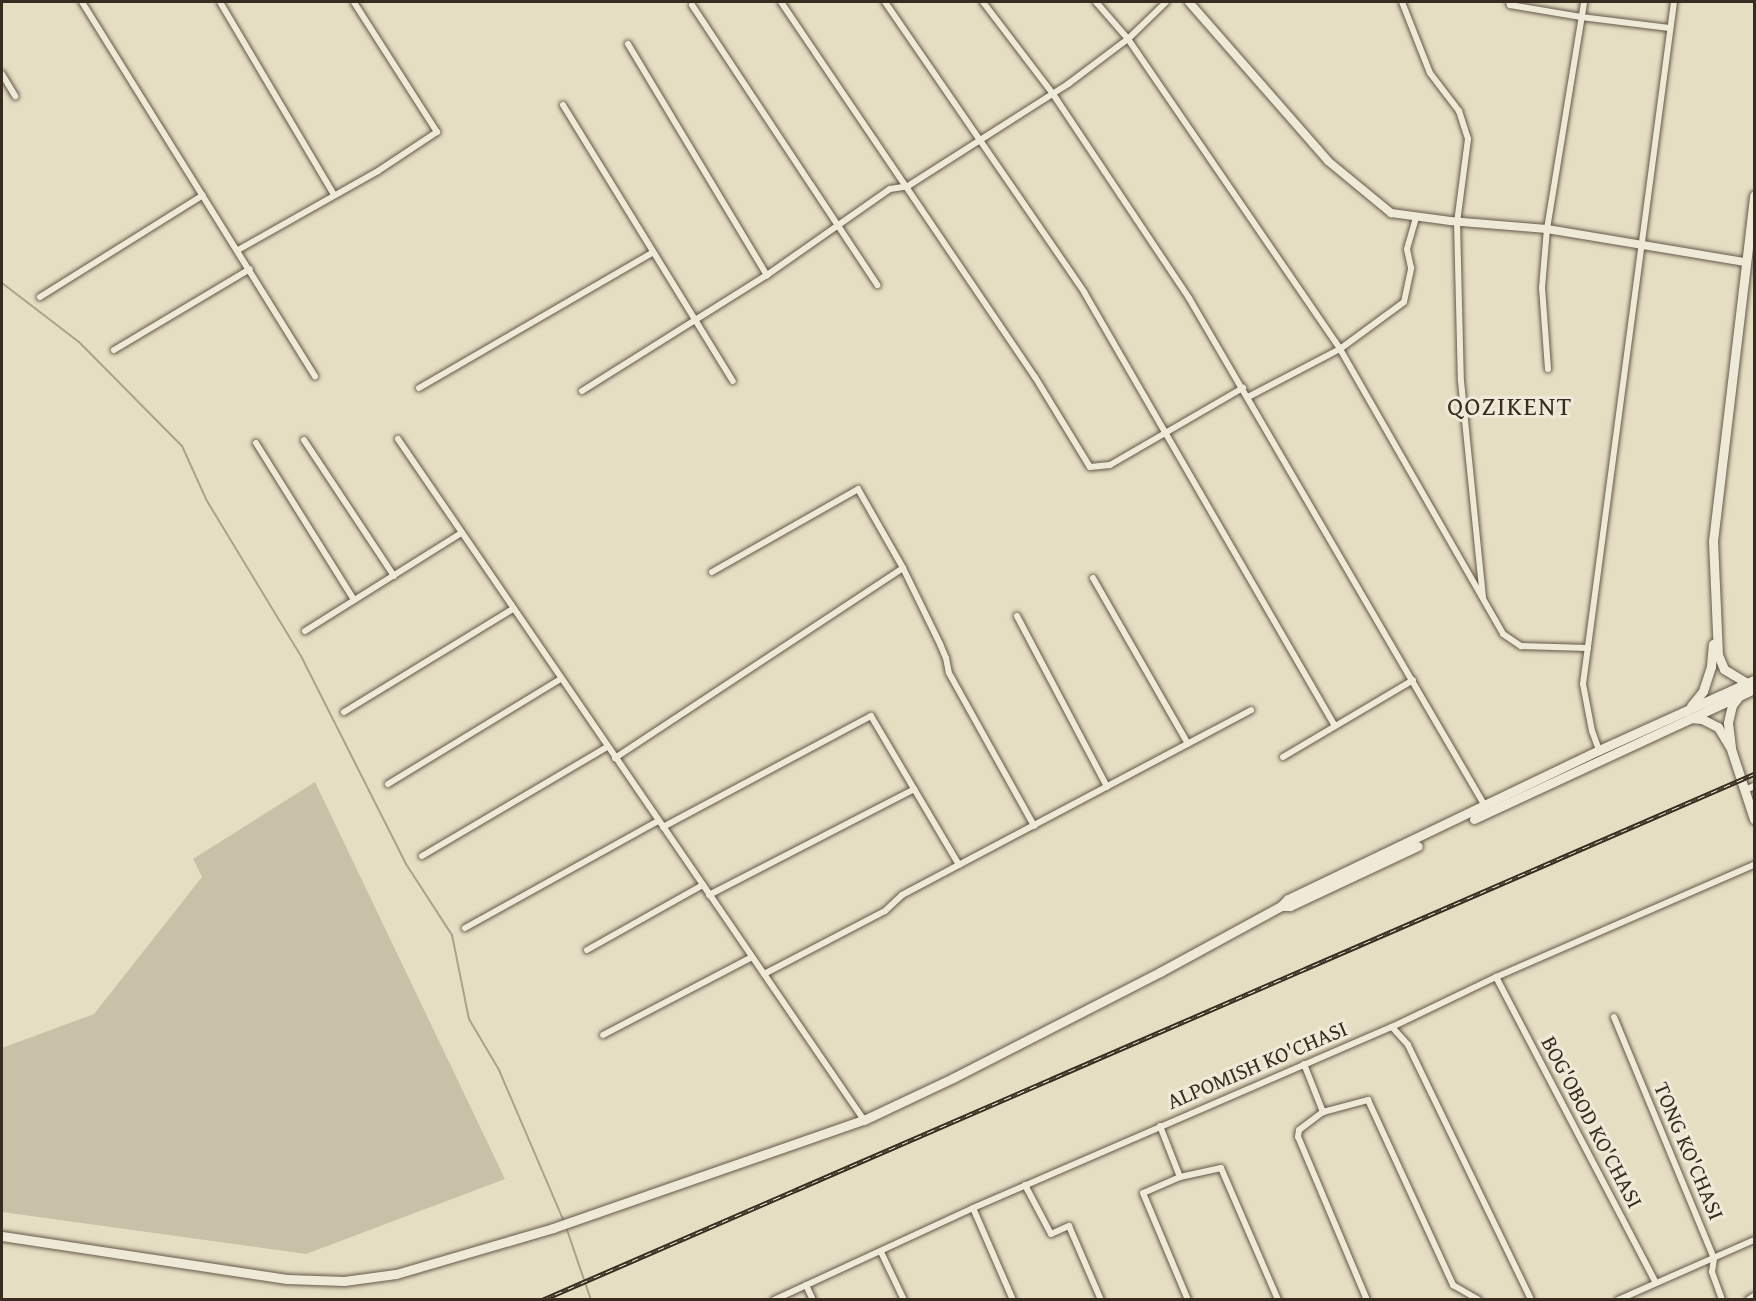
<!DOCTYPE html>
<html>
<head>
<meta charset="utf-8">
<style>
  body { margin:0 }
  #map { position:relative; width:1756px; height:1301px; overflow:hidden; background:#e6dec3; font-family:"Gentium Book Plus",serif }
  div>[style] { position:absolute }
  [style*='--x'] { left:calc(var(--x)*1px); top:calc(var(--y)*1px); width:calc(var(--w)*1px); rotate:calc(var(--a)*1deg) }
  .green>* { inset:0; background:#c8c0a7 }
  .stream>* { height:2px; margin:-1px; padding:0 1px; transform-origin:1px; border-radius:1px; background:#aba18c }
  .roads { filter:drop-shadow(0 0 2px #645849) drop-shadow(0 0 2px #645849) }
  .minor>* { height:6px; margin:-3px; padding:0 3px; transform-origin:3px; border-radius:3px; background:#efead8 }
  .tertiary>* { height:8px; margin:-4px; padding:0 4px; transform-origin:4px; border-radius:4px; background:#efead8 }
  .secondary>* { height:9px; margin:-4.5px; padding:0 4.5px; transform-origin:4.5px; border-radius:4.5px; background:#efead8 }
  .rail>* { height:4.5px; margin-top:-2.25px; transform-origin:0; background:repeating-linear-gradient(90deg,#efead8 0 7px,#382b20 0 14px); box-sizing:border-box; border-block:2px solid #382b20 }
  span { translate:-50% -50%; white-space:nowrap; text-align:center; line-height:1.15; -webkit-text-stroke:6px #efead8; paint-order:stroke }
  .street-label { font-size:22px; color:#382b20 }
  .quarter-label { font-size:26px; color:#382b20; letter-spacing:1.5px }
  .frame { position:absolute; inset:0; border:3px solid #382b20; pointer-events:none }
</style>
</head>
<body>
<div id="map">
  <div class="green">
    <i style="clip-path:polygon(315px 782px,505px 1179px,306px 1254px,2px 1212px,2px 1048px,94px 1014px,202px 877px,193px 859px)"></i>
  </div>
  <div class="stream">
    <i style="--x:2;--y:283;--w:97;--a:37.5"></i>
    <i style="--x:79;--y:342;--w:146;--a:45.3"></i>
    <i style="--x:182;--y:446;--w:60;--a:65.6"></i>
    <i style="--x:207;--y:501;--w:181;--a:58.8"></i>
    <i style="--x:301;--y:656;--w:233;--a:63.2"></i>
    <i style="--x:406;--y:864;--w:85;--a:57.1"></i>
    <i style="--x:452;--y:935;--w:86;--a:78.6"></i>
    <i style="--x:469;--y:1019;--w:59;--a:59.5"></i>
    <i style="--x:499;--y:1070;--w:165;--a:66.8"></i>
    <i style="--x:566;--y:1227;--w:77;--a:71.1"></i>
  </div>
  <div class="roads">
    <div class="minor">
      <i style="--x:82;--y:2;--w:441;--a:58.1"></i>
      <i style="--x:220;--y:2;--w:224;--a:59.4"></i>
      <i style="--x:781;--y:2;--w:453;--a:55.9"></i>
      <i style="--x:1035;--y:377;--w:105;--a:58.6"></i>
      <i style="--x:1090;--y:467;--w:20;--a:-6"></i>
      <i style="--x:1110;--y:465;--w:154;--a:-30.1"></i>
      <i style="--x:885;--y:2;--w:352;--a:55.5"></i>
      <i style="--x:1084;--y:292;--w:501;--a:59.96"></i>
      <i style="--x:983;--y:2;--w:116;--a:52.7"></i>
      <i style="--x:1053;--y:94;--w:245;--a:56.3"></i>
      <i style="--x:1189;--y:298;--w:588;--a:59.77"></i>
      <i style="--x:1096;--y:2;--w:49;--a:49.1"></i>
      <i style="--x:1128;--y:39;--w:376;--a:55.6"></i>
      <i style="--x:1340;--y:349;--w:328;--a:60.2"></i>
      <i style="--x:1503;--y:634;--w:22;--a:34"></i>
      <i style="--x:1521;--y:646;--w:67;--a:1.7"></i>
      <i style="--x:1402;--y:2;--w:76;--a:68.5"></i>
      <i style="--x:1430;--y:73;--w:48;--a:52.7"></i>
      <i style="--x:1459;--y:111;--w:29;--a:72"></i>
      <i style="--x:1468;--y:139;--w:84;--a:97.5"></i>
      <i style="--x:1457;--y:222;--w:159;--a:88.6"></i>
      <i style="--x:1461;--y:381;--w:218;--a:84.2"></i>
      <i style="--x:1509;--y:2;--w:3;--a:72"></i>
      <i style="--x:1510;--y:5;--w:72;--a:9.6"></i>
      <i style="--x:1581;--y:17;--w:89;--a:7.1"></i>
      <i style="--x:692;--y:5;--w:336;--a:56.5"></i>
      <i style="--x:628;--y:44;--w:270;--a:59"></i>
      <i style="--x:2;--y:74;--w:26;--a:59"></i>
      <i style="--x:563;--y:105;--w:324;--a:58.4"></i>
      <i style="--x:238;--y:250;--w:161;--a:-29.4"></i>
      <i style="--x:378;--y:171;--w:71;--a:-33.5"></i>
      <i style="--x:437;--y:132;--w:154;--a:-122.6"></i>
      <i style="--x:40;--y:297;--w:192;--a:-32"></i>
      <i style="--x:114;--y:350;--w:158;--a:-30.8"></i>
      <i style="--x:1548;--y:369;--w:81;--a:-94.2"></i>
      <i style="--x:1542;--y:288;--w:59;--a:-85.2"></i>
      <i style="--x:1547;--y:229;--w:230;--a:-80.7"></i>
      <i style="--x:419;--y:388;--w:269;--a:-30.1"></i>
      <i style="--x:582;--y:391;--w:218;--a:-32.1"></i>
      <i style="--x:767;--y:275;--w:150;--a:-35"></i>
      <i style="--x:890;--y:189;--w:18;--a:-9"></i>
      <i style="--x:908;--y:186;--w:190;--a:-32.5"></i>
      <i style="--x:1068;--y:84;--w:75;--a:-36.9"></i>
      <i style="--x:1128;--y:39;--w:53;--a:-44.2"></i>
      <i style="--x:1248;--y:397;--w:104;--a:-27.6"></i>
      <i style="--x:1340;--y:349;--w:79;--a:-36.3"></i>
      <i style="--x:1404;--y:302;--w:35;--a:-78"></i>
      <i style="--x:1411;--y:268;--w:19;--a:-102"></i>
      <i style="--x:1407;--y:249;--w:33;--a:-74"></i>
      <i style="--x:398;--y:439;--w:825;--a:55.62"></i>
      <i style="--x:304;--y:440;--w:163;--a:56.5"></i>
      <i style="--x:256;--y:443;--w:185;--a:58"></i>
      <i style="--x:712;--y:572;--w:168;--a:-29.6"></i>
      <i style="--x:858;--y:489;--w:91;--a:60.3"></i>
      <i style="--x:903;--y:568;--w:85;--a:64"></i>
      <i style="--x:940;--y:644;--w:15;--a:67"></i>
      <i style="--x:946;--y:658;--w:15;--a:79"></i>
      <i style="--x:949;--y:673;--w:175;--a:60.9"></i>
      <i style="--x:1093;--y:578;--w:191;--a:60.2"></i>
      <i style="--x:1017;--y:616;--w:193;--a:62.2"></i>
      <i style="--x:305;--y:631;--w:184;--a:-32.1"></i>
      <i style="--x:344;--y:712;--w:198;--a:-31.4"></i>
      <i style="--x:1599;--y:750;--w:20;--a:-110"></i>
      <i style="--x:1592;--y:731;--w:48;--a:-100.8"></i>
      <i style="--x:1583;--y:684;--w:688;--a:-82.4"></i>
      <i style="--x:1283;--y:757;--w:151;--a:-30.6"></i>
      <i style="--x:615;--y:758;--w:345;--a:-33.4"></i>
      <i style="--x:388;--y:784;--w:202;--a:-31.3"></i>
      <i style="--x:1744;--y:791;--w:11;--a:-27"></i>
      <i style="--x:663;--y:827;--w:236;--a:-28.1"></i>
      <i style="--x:871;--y:716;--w:173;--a:59.4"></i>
      <i style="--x:422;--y:856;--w:215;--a:-30.5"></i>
      <i style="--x:709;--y:895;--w:231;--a:-27.3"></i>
      <i style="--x:465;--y:928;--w:221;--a:-29"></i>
      <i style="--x:587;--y:950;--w:133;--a:-29.3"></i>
      <i style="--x:764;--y:974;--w:136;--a:-27.5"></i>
      <i style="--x:885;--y:911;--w:23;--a:-43"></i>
      <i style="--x:902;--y:895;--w:395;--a:-27.9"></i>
      <i style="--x:1496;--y:977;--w:345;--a:62.4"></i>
      <i style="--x:1614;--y:1017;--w:261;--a:67.5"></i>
      <i style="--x:1714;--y:1258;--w:14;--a:98"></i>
      <i style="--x:1712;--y:1272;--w:30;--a:70"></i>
      <i style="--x:1392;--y:1027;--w:24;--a:48"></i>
      <i style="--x:1408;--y:1045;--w:283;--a:64.2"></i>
      <i style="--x:603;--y:1035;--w:168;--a:-27.6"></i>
      <i style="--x:1304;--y:1064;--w:52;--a:68.4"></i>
      <i style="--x:1160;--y:1126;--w:55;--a:68.6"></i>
      <i style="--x:1180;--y:1177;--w:42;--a:-12.4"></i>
      <i style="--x:1221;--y:1168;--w:144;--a:66.6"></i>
      <i style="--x:1180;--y:1177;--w:40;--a:156.6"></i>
      <i style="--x:1143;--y:1193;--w:116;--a:67.2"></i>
      <i style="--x:1025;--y:1185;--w:55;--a:62"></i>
      <i style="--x:1051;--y:1234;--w:20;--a:-24"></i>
      <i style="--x:1069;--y:1226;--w:81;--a:66.6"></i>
      <i style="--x:973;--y:1208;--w:100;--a:66.5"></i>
      <i style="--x:881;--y:1252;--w:53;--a:64.4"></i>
      <i style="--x:806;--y:1285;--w:17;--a:65"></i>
      <i style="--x:774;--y:1300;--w:219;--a:-24.8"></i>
      <i style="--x:973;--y:1208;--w:456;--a:-23.4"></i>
      <i style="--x:1392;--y:1027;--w:115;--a:-25.7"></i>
      <i style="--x:1496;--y:977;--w:281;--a:-23.5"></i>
      <i style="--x:1367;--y:1300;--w:177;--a:-112.9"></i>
      <i style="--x:1298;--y:1137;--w:7;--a:-82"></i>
      <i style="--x:1299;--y:1130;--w:30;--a:-37"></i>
      <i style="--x:1323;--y:1112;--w:47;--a:-14.9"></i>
      <i style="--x:1368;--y:1100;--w:204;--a:65.3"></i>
      <i style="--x:1453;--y:1285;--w:30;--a:30"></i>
      <i style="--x:1618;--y:1300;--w:149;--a:-23.8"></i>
      <i style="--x:1748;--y:1300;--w:7;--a:-34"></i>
    </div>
    <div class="tertiary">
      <i style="--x:1189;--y:2;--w:211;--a:48.8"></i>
      <i style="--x:1328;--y:161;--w:82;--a:39.5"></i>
      <i style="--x:1391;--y:213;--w:60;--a:7.7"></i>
      <i style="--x:1450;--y:221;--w:97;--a:4.7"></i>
      <i style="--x:1547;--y:229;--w:201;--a:9.5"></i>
    </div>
    <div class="secondary">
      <i style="--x:1747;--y:683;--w:27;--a:-149"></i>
      <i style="--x:1724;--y:669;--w:15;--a:-113"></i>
      <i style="--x:1718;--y:655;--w:114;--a:-92.5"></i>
      <i style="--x:1713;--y:541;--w:348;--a:-83.2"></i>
      <i style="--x:1739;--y:696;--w:11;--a:128"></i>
      <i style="--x:1732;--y:705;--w:18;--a:103"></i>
      <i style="--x:1728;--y:723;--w:26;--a:83"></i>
      <i style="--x:1731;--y:749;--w:74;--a:71.8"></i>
      <i style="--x:1691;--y:706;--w:19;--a:-51"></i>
      <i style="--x:1703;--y:691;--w:26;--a:-72"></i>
      <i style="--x:1711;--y:666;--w:22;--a:-85"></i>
      <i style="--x:1690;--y:718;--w:12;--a:5"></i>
      <i style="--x:1702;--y:719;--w:18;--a:27"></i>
      <i style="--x:1718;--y:727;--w:23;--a:59"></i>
      <i style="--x:1474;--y:819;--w:309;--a:-24.9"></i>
      <i style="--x:1281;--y:906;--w:9;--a:0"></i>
      <i style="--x:1290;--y:906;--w:141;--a:-25.1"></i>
      <i style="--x:2;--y:1236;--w:288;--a:8.6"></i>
      <i style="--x:287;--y:1279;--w:57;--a:2"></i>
      <i style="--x:344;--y:1281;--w:52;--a:-7.7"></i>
      <i style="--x:396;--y:1274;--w:164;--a:-16.3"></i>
      <i style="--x:553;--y:1228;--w:329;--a:-19.2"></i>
      <i style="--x:864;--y:1120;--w:98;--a:-25.3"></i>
      <i style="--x:953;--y:1078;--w:233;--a:-27.1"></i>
      <i style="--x:1160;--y:972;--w:138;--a:-28.6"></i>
      <i style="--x:1281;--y:906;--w:10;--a:-45"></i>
      <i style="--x:1288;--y:899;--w:345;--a:-25.6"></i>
      <i style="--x:1599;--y:750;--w:170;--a:-24.3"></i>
    </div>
  </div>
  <div class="rail">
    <i style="--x:542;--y:1300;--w:1321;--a:-23.46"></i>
  </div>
  <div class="street-label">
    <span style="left:1257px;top:1065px;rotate:-23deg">ALPOMISH KO'CHASI</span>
    <span style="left:1592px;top:1122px;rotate:62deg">BOG'OBOD KO'CHASI</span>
    <span style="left:1689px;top:1151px;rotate:67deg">TONG KO'CHASI</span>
  </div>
  <div class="quarter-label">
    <span style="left:1510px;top:406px">QOZIKENT</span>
  </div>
  <div class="frame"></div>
</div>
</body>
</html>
